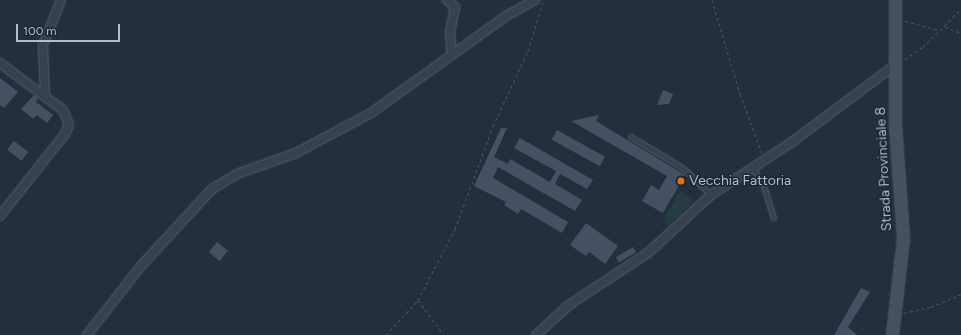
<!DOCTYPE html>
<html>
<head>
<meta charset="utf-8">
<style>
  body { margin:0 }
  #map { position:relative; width:961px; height:335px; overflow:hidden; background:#242f3e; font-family:Figtree,sans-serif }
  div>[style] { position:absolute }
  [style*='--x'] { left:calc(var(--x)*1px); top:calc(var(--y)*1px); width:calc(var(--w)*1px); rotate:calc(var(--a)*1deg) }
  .green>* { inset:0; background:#263c3f }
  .building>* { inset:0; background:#455162; transform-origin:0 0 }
  .path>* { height:1px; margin-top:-0.5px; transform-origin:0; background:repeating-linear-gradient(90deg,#44595c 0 3px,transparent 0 6px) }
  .roads { filter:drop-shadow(0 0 1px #565f6c) drop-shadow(0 0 1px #565f6c) }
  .service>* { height:4px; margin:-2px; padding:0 2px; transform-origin:2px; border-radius:2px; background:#38414e }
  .minor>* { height:8px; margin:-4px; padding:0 4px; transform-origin:4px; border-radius:4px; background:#38414e }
  .secondary>* { height:11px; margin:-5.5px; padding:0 5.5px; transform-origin:5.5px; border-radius:5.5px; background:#465061 }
  .dots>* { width:11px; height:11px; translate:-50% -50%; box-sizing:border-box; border:2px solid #1d2633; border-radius:50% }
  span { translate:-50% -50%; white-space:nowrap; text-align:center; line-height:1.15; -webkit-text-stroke:3px #1d2633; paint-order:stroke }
  .street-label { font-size:14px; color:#b4bcc9 }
  .poi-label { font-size:14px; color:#b4bcc9 }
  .left { translate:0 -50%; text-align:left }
  .scale { position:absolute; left:16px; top:24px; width:104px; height:18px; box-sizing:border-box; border:2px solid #b4bcc9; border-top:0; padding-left:5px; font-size:12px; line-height:14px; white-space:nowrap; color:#b4bcc9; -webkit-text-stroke:3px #1d2633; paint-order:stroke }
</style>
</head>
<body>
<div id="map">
  <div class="green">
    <i style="clip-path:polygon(680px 191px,692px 200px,691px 204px,668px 226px,664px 219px)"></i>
  </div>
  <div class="building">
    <i style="clip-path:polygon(0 78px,18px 92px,4px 108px,0 105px)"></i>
    <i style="clip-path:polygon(663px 90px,673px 94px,669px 104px,657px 105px)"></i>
    <i style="clip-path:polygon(34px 95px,38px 98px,36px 102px,53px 115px,47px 123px,37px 115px,33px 119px,21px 109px)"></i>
    <i style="clip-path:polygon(599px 115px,596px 121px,685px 175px,663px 213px,642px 201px,651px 185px,659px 190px,667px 176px,571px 121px)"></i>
    <i style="clip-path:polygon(501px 128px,507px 128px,494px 157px,508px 164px,510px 159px,550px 182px,556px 171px,514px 148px,520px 138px,593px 180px,587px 189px,560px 174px,555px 184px,582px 200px,575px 211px,498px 167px,493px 178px,568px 222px,562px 233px,521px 209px,518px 214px,504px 205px,506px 202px,474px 186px)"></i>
    <i style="left:557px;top:130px;width:55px;height:11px;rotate:29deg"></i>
    <i style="left:14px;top:141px;width:18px;height:11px;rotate:38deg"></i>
    <i style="clip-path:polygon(586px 223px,618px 246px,605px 264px,589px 252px,586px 256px,570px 245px)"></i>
    <i style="left:217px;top:242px;width:14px;height:13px;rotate:39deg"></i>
    <i style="left:633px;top:247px;width:6px;height:20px;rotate:59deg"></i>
    <i style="clip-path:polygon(861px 288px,870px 292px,848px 327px,857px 335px,834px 335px)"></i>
  </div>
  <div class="path">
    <i style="--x:712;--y:0;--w:98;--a:73.4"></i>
    <i style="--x:740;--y:94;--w:63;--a:69.6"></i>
    <i style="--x:905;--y:21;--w:35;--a:15"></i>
    <i style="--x:945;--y:27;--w:17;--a:21"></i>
    <i style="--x:905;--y:59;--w:22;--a:-34"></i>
    <i style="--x:923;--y:47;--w:54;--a:-45"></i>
    <i style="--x:418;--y:300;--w:80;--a:-62.5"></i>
    <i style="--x:455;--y:229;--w:110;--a:-69.7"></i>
    <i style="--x:493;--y:126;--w:83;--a:-65"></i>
    <i style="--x:528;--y:51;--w:51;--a:-73"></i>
    <i style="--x:904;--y:313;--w:28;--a:-13"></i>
    <i style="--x:931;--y:307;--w:33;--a:-23"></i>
    <i style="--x:386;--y:335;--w:47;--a:-47.6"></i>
    <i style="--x:418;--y:300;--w:44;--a:53.4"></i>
  </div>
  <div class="roads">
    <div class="service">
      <i style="--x:631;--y:137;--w:62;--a:31.1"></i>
      <i style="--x:684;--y:169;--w:37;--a:44"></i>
      <i style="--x:753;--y:168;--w:21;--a:59"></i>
      <i style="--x:764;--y:186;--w:34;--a:73"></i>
    </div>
    <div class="minor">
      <i style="--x:447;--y:0;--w:11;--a:41"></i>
      <i style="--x:455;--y:7;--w:26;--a:101"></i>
      <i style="--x:450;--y:33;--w:22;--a:85"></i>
      <i style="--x:0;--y:63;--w:79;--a:36.7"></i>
      <i style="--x:63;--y:110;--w:16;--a:68"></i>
      <i style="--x:69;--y:125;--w:10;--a:114"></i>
      <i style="--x:65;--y:134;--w:105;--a:128.4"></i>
      <i style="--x:45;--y:97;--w:52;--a:-92.2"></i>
      <i style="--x:43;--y:45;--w:48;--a:-68.2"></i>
      <i style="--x:87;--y:335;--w:88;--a:-52"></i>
      <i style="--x:141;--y:266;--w:105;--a:-47.3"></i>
      <i style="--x:212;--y:189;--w:29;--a:-31"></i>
      <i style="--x:237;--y:174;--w:63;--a:-19.6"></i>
      <i style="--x:296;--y:153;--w:85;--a:-28.1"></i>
      <i style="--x:371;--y:113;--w:166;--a:-35.7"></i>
      <i style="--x:506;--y:16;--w:33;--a:-29"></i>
      <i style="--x:536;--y:335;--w:45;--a:-42.3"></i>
      <i style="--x:569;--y:305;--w:95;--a:-33.4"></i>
      <i style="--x:648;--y:253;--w:86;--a:-42.6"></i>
      <i style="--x:711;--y:195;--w:97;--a:-33.2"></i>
      <i style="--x:792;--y:142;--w:129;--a:-36.8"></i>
    </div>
    <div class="secondary">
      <i style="--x:892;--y:335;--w:98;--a:-83.5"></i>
      <i style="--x:903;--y:238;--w:115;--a:-94"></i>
      <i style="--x:895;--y:123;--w:123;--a:-90"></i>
    </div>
  </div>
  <div class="dots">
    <i style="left:681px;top:181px;background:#e8710a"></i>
  </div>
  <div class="street-label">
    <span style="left:884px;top:169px;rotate:-93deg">Strada Provinciale 8</span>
  </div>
  <div class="poi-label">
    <span class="left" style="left:689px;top:181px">Vecchia Fattoria</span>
  </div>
  <div class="scale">100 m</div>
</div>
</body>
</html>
